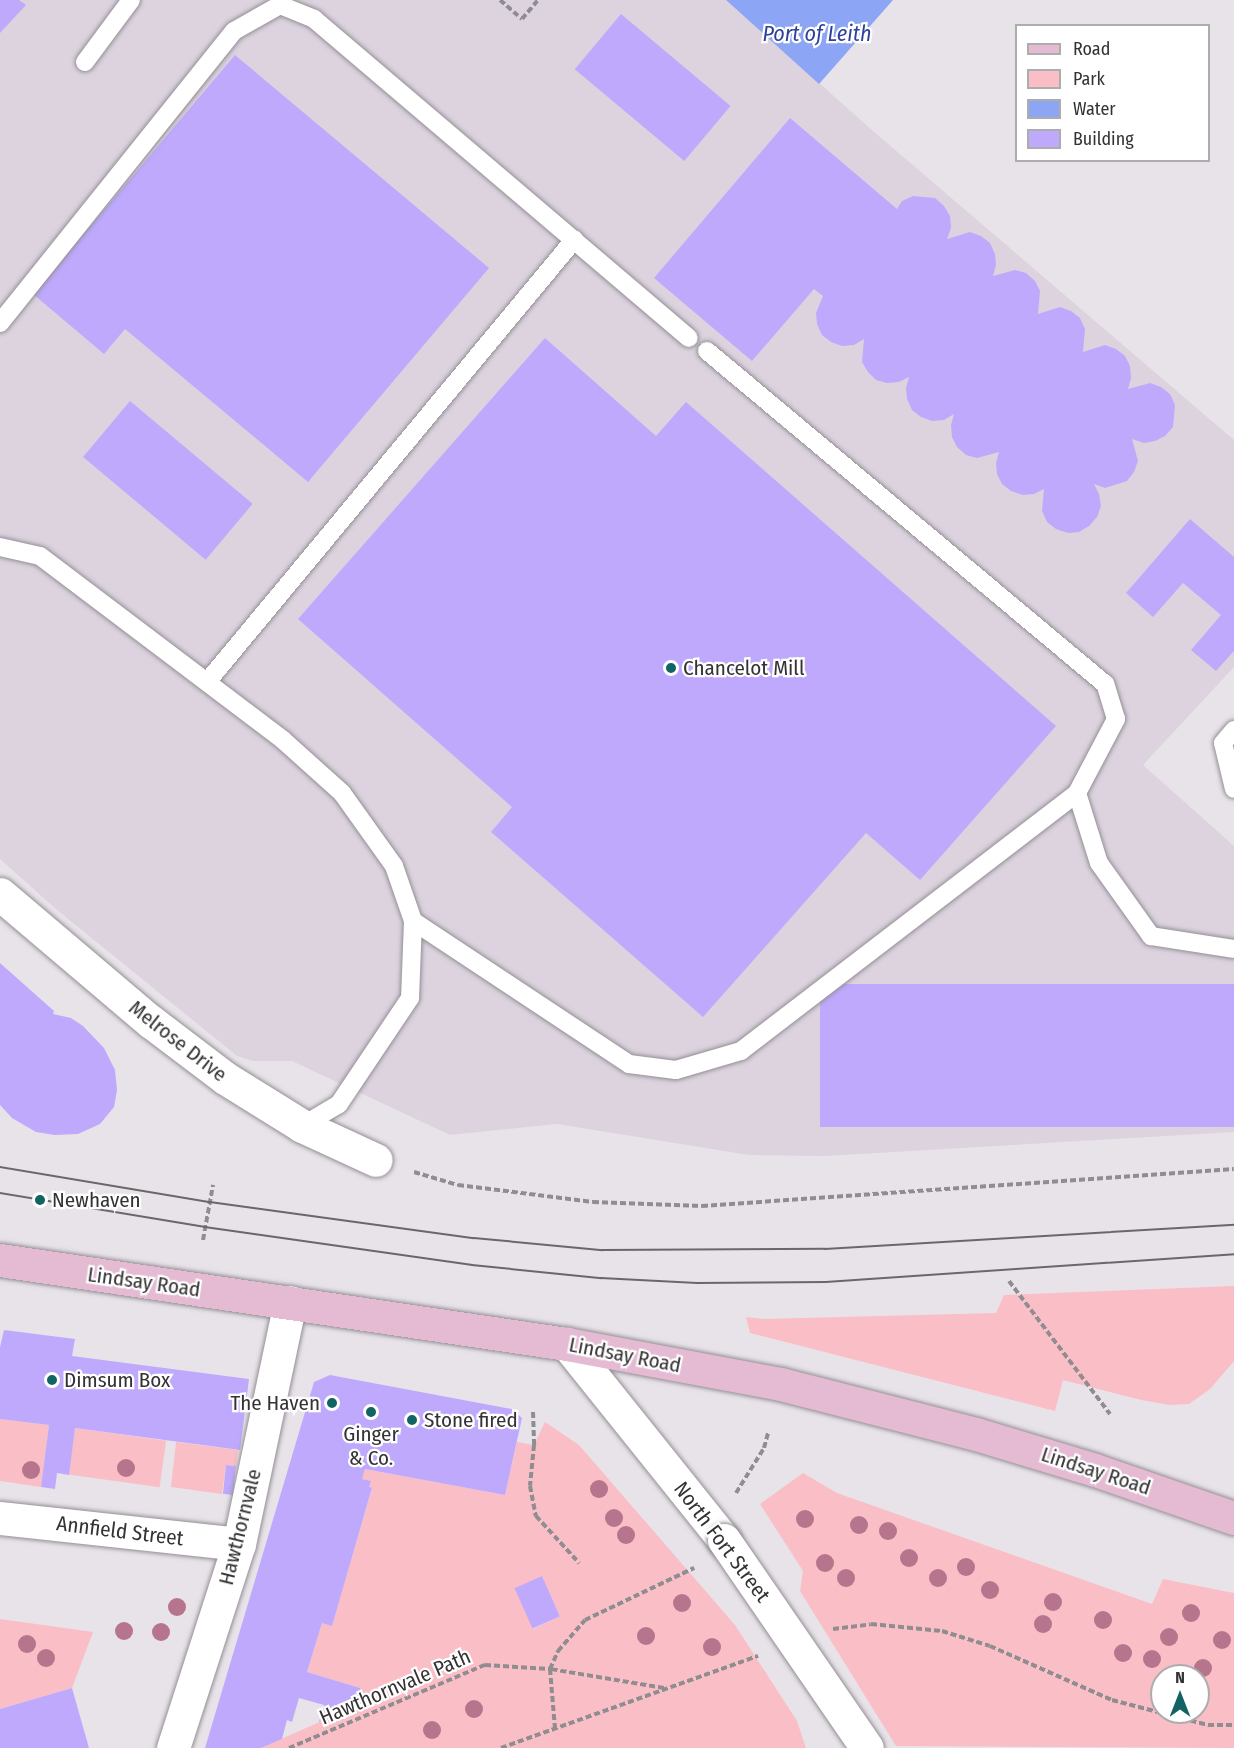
<!DOCTYPE html>
<html>
<head>
<meta charset="utf-8">
<style>
  body { margin:0 }
  #map { position:relative; width:1234px; height:1748px; overflow:hidden; background:#e8e3e9; font-family:"Fira Sans Condensed",sans-serif }
  div>[style] { position:absolute }
  [style*='--x'] { left:calc(var(--x)*1px); top:calc(var(--y)*1px); width:calc(var(--w)*1px); rotate:calc(var(--a)*1deg) }
  .built>* { inset:0; background:#dcd3df }
  .green>* { inset:0; background:#fabec7; transform-origin:0 0 }
  .water>* { inset:0; background:#8ca5f5 }
  .building>* { inset:0; background:#bea9fd; transform-origin:0 0 }
  .path>* { height:4px; margin-top:-2px; transform-origin:0; background:repeating-linear-gradient(90deg,#908d91 0 6px,transparent 0 9px) }
  .roads { filter:drop-shadow(0 0 2px #948f95) drop-shadow(0 0 2px #948f95) }
  .lane>* { height:18px; margin:-9px; padding:0 9px; transform-origin:9px; border-radius:9px; background:#fff }
  .street>* { height:33px; margin:-16.5px; padding:0 16.5px; transform-origin:16.5px; border-radius:16.5px; background:#fff }
  .primary>* { height:33px; margin:-16.5px; padding:0 16.5px; transform-origin:16.5px; border-radius:16.5px; background:#e5bbd3 }
  .tram>* { height:1.5px; margin:-0.75px; padding:0 0.75px; transform-origin:0.75px; border-radius:0.75px; background:#6a676a }
  .bridges { filter:drop-shadow(0 0 2px #948f95) drop-shadow(0 0 2px #948f95) }
  .street-bridge>* { height:33px; margin:-16.5px; padding:0 16.5px; transform-origin:16.5px; border-radius:16.5px; background:#fff }
  .trees>* { width:18px; height:18px; margin:-9px; border-radius:50%; background:#b6758c }
  .dots>* { width:16px; height:16px; translate:-50% -50%; box-sizing:border-box; border:3px solid #fff; border-radius:50% }
  span { translate:-50% -50%; white-space:nowrap; text-align:center; line-height:1.15; -webkit-text-stroke:4.5px #fff; paint-order:stroke }
  .poi-label { font-size:21px; color:#343234 }
  .left { translate:0 -50%; text-align:left }
  .right { translate:-100% -50%; text-align:right }
  .street-label { font-size:21px; color:#343234 }
  .water-label { font-size:22px; color:#2e409b; font-style:italic }
  .legend { position:absolute; left:1015px; top:24px; width:195px; height:138px; box-sizing:border-box; background:#fff; border:2px solid #aeadae; margin:0; padding:8px 10px; list-style:none; font-size:18px; color:#343234 }
  .legend li { display:flex; align-items:center; gap:12px; height:30px }
  .legend b { width:30px; border:2px solid #aeadae }
  .north { position:absolute; left:1150px; top:1664px; width:60px; height:60px; box-sizing:border-box; background:#fff; border:2px solid #aeadae; border-radius:50%; rotate:0deg; font-size:16px; font-weight:700; line-height:24px; text-align:center; color:#343234 }
  .north::after { content:''; display:block; margin:auto; width:21px; height:27px; background:#126364; clip-path:polygon(50% 0,100% 100%,50% 72%,0 100%) }
</style>
</head>
<body>
<div id="map">
  <div class="built">
    <i style="clip-path:polygon(0 0,726px 0,873px 131px,1234px 440px,1234px 667px,1143px 765px,1234px 846px,1234px 1132px,825px 1156px,749px 1155px,557px 1124px,450px 1135px,292px 1061px,253px 1061px,237px 1056px,57px 910px,0 859px)"></i>
  </div>
  <div class="green">
    <i style="clip-path:polygon(1234px 1286px,1234px 1361px,1210px 1389px,1189px 1404px,1170px 1405px,1141px 1400px,1063px 1380px,1055px 1411px,750px 1333px,746px 1317px,764px 1319px,996px 1313px,1004px 1295px)"></i>
    <i style="clip-path:polygon(0 1419px,49px 1425px,41px 1487px,0 1481px)"></i>
    <i style="clip-path:polygon(evenodd,545px 1422px,579px 1445px,735px 1625px,797px 1721px,806px 1748px,261px 1748px,369px 1700px,360px 1688px,307px 1672px,322px 1623px,332px 1625px,372px 1489px,369px 1487px,371px 1481px,362px 1479px,365px 1469px,505px 1495px,517px 1442px,534px 1445px,545px 1422px,542px 1577px,560px 1616px,533px 1629px,542px 1577px)"></i>
    <i style="left:75px;top:1428px;width:92px;height:47px;rotate:8deg"></i>
    <i style="clip-path:polygon(176px 1442px,238px 1450px,236px 1466px,226px 1465px,222px 1494px,171px 1487px)"></i>
    <i style="clip-path:polygon(evenodd,803px 1473px,837px 1493px,1152px 1604px,1163px 1579px,1234px 1593px,1234px 1748px,896px 1746px,800px 1591px,803px 1571px,760px 1504px,803px 1473px,1162px 1676px,1198px 1676px,1198px 1712px,1162px 1712px,1162px 1676px)"></i>
    <i style="clip-path:polygon(0 1619px,93px 1632px,72px 1688px,0 1709px)"></i>
  </div>
  <div class="water">
    <i style="clip-path:polygon(726px 0,893px 0,819px 84px)"></i>
  </div>
  <div class="building">
    <i style="clip-path:polygon(0 0,19px 0,26px 5px,0 33px)"></i>
    <i style="left:621px;top:14px;width:143px;height:72px;rotate:40deg"></i>
    <i style="clip-path:polygon(235px 55px,489px 268px,308px 482px,125px 329px,104px 354px,33px 294px)"></i>
    <i style="clip-path:polygon(790px 118px,897px 209px,902px 201px,913px 196px,935px 198px,944px 206px,950px 216px,951px 228px,947px 239px,970px 232px,981px 236px,990px 243px,995px 254px,996px 265px,993px 276px,1015px 270px,1026px 273px,1035px 281px,1040px 291px,1038px 314px,1060px 307px,1071px 311px,1080px 318px,1085px 329px,1083px 352px,1105px 345px,1116px 349px,1125px 356px,1130px 366px,1131px 378px,1128px 389px,1150px 383px,1161px 387px,1170px 394px,1175px 405px,1173px 427px,1165px 436px,1155px 441px,1144px 443px,1132px 439px,1138px 461px,1134px 472px,1127px 481px,1105px 488px,1094px 484px,1099px 494px,1101px 506px,1097px 517px,1089px 526px,1079px 532px,1068px 533px,1056px 529px,1047px 522px,1042px 511px,1044px 489px,1034px 494px,1023px 495px,1011px 491px,1002px 484px,997px 474px,996px 463px,999px 452px,977px 458px,966px 455px,957px 447px,952px 437px,951px 425px,954px 414px,944px 420px,932px 421px,921px 417px,912px 410px,907px 399px,906px 388px,909px 377px,899px 382px,887px 383px,876px 380px,868px 372px,862px 362px,864px 339px,854px 345px,842px 346px,831px 342px,822px 335px,817px 324px,816px 313px,823px 296px,814px 289px,752px 361px,654px 278px)"></i>
    <i style="clip-path:polygon(545px 338px,656px 436px,686px 402px,1056px 726px,920px 880px,866px 833px,703px 1017px,491px 832px,512px 807px,298px 619px)"></i>
    <i style="left:130px;top:401px;width:160px;height:73px;rotate:40deg"></i>
    <i style="clip-path:polygon(1190px 519px,1234px 557px,1234px 651px,1216px 671px,1191px 650px,1221px 615px,1183px 583px,1153px 617px,1126px 593px)"></i>
    <i style="clip-path:polygon(0 963px,54px 1011px,53px 1014px,71px 1018px,83px 1026px,104px 1048px,115px 1070px,117px 1090px,114px 1107px,100px 1124px,78px 1134px,55px 1135px,36px 1132px,12px 1118px,0 1105px)"></i>
    <i style="left:1234px;top:984px;width:143px;height:414px;rotate:90deg"></i>
    <i style="clip-path:polygon(4px 1330px,75px 1339px,72px 1356px,249px 1379px,240px 1450px,75px 1428px,69px 1475px,57px 1473px,55px 1489px,41px 1487px,49px 1425px,0 1419px,0 1347px)"></i>
    <i style="clip-path:polygon(330px 1375px,512px 1409px,522px 1418px,505px 1495px,365px 1469px,362px 1479px,371px 1481px,369px 1487px,372px 1488px,332px 1626px,322px 1623px,307px 1672px,360px 1688px,370px 1700px,319px 1722px,324px 1705px,299px 1698px,292px 1722px,287px 1720px,282px 1739px,261px 1748px,205px 1748px,314px 1382px)"></i>
    <i style="left:226px;top:1465px;width:10px;height:29px;rotate:6deg"></i>
    <i style="left:542px;top:1576px;width:44px;height:30px;rotate:66deg"></i>
    <i style="clip-path:polygon(72px 1688px,89px 1748px,0 1748px,0 1709px)"></i>
  </div>
  <div class="path">
    <i style="--x:500;--y:0;--w:29;--a:41"></i>
    <i style="--x:522;--y:19;--w:25;--a:-50"></i>
    <i style="--x:414;--y:1172;--w:46;--a:16.5"></i>
    <i style="--x:458;--y:1185;--w:136;--a:7.2"></i>
    <i style="--x:593;--y:1202;--w:109;--a:2.1"></i>
    <i style="--x:702;--y:1206;--w:533;--a:-3.98"></i>
    <i style="--x:203;--y:1240;--w:56;--a:-79.7"></i>
    <i style="--x:1009;--y:1281;--w:167;--a:52.8"></i>
    <i style="--x:533;--y:1412;--w:33;--a:88"></i>
    <i style="--x:534;--y:1445;--w:41;--a:95.6"></i>
    <i style="--x:530;--y:1486;--w:31;--a:79"></i>
    <i style="--x:536;--y:1516;--w:64;--a:47.5"></i>
    <i style="--x:736;--y:1493;--w:53;--a:-58.1"></i>
    <i style="--x:764;--y:1448;--w:16;--a:-75"></i>
    <i style="--x:833;--y:1629;--w:38;--a:-7"></i>
    <i style="--x:871;--y:1624;--w:71;--a:5.6"></i>
    <i style="--x:942;--y:1631;--w:50;--a:17.4"></i>
    <i style="--x:990;--y:1646;--w:133;--a:23.9"></i>
    <i style="--x:1112;--y:1700;--w:99;--a:14.6"></i>
    <i style="--x:1208;--y:1725;--w:26;--a:0"></i>
    <i style="--x:664;--y:1688;--w:116;--a:-170.5"></i>
    <i style="--x:550;--y:1669;--w:20;--a:-66"></i>
    <i style="--x:558;--y:1651;--w:41;--a:-48.9"></i>
    <i style="--x:585;--y:1620;--w:121;--a:-25.5"></i>
    <i style="--x:289;--y:1748;--w:213;--a:-23"></i>
    <i style="--x:485;--y:1665;--w:65;--a:3.5"></i>
    <i style="--x:550;--y:1669;--w:59;--a:85.2"></i>
    <i style="--x:501;--y:1748;--w:273;--a:-19.7"></i>
  </div>
  <div class="roads">
    <div class="lane">
      <i style="--x:85;--y:62;--w:77;--a:-53.4"></i>
      <i style="--x:0;--y:323;--w:374;--a:-51.3"></i>
      <i style="--x:234;--y:31;--w:53;--a:-29.5"></i>
      <i style="--x:280;--y:5;--w:37;--a:22"></i>
      <i style="--x:314;--y:19;--w:492;--a:40.4"></i>
      <i style="--x:0;--y:547;--w:41;--a:12.7"></i>
      <i style="--x:40;--y:556;--w:305;--a:37.1"></i>
      <i style="--x:283;--y:740;--w:79;--a:41.9"></i>
      <i style="--x:342;--y:793;--w:90;--a:54.5"></i>
      <i style="--x:394;--y:866;--w:58;--a:70.9"></i>
      <i style="--x:413;--y:921;--w:77;--a:92.2"></i>
      <i style="--x:410;--y:998;--w:128;--a:123.8"></i>
      <i style="--x:339;--y:1104;--w:43;--a:149.3"></i>
      <i style="--x:207;--y:682;--w:575;--a:-50.3"></i>
      <i style="--x:1234;--y:730;--w:17;--a:130"></i>
      <i style="--x:1223;--y:743;--w:47;--a:76.6"></i>
      <i style="--x:1077;--y:793;--w:73;--a:72.6"></i>
      <i style="--x:1099;--y:863;--w:90;--a:54.5"></i>
      <i style="--x:1151;--y:936;--w:84;--a:8.9"></i>
      <i style="--x:413;--y:921;--w:259;--a:33.5"></i>
      <i style="--x:629;--y:1064;--w:47;--a:7.3"></i>
      <i style="--x:676;--y:1070;--w:68;--a:-16.3"></i>
      <i style="--x:741;--y:1051;--w:424;--a:-37.5"></i>
      <i style="--x:1077;--y:793;--w:84;--a:-62.2"></i>
      <i style="--x:1116;--y:719;--w:37;--a:-107"></i>
      <i style="--x:1105;--y:684;--w:519;--a:-140.08"></i>
    </div>
    <div class="street">
      <i style="--x:0;--y:894;--w:197;--a:40.3"></i>
      <i style="--x:150;--y:1021;--w:94;--a:37.2"></i>
      <i style="--x:225;--y:1078;--w:91;--a:31.9"></i>
      <i style="--x:302;--y:1126;--w:81;--a:24.7"></i>
      <i style="--x:567;--y:1344;--w:251;--a:51.3"></i>
      <i style="--x:0;--y:1518;--w:240;--a:6.2"></i>
      <i style="--x:173;--y:1748;--w:214;--a:-72.1"></i>
      <i style="--x:239;--y:1544;--w:247;--a:-78.1"></i>
    </div>
    <div class="primary">
      <i style="--x:0;--y:1260;--w:573;--a:8.43"></i>
      <i style="--x:567;--y:1344;--w:218;--a:10.6"></i>
      <i style="--x:781;--y:1384;--w:201;--a:14.4"></i>
      <i style="--x:976;--y:1434;--w:124;--a:16.8"></i>
      <i style="--x:1095;--y:1470;--w:147;--a:19.1"></i>
    </div>
  </div>
  <div class="tram">
    <i style="--x:0;--y:1167;--w:213;--a:9.5"></i>
    <i style="--x:210;--y:1202;--w:266;--a:7.8"></i>
    <i style="--x:474;--y:1238;--w:129;--a:5.4"></i>
    <i style="--x:602;--y:1250;--w:223;--a:-0.3"></i>
    <i style="--x:825;--y:1249;--w:410;--a:-3.4"></i>
    <i style="--x:0;--y:1193;--w:208;--a:9.4"></i>
    <i style="--x:205;--y:1227;--w:270;--a:8.1"></i>
    <i style="--x:472;--y:1265;--w:130;--a:5.8"></i>
    <i style="--x:601;--y:1278;--w:96;--a:3"></i>
    <i style="--x:697;--y:1283;--w:129;--a:-0.4"></i>
    <i style="--x:826;--y:1282;--w:409;--a:-3.9"></i>
  </div>
  <div class="bridges">
    <div class="street-bridge">
      <i style="--x:724;--y:1540;--w:252;--a:55.5"></i>
    </div>
  </div>
  <div class="trees">
    <i style="left:126px;top:1468px"></i>
    <i style="left:31px;top:1470px"></i>
    <i style="left:599px;top:1489px"></i>
    <i style="left:614px;top:1518px"></i>
    <i style="left:805px;top:1519px"></i>
    <i style="left:859px;top:1525px"></i>
    <i style="left:888px;top:1531px"></i>
    <i style="left:626px;top:1535px"></i>
    <i style="left:909px;top:1558px"></i>
    <i style="left:825px;top:1563px"></i>
    <i style="left:966px;top:1567px"></i>
    <i style="left:846px;top:1578px"></i>
    <i style="left:938px;top:1578px"></i>
    <i style="left:990px;top:1590px"></i>
    <i style="left:1053px;top:1602px"></i>
    <i style="left:682px;top:1603px"></i>
    <i style="left:177px;top:1607px"></i>
    <i style="left:1191px;top:1613px"></i>
    <i style="left:1103px;top:1620px"></i>
    <i style="left:1043px;top:1624px"></i>
    <i style="left:124px;top:1631px"></i>
    <i style="left:161px;top:1632px"></i>
    <i style="left:646px;top:1636px"></i>
    <i style="left:1169px;top:1637px"></i>
    <i style="left:1222px;top:1640px"></i>
    <i style="left:27px;top:1644px"></i>
    <i style="left:712px;top:1647px"></i>
    <i style="left:1123px;top:1653px"></i>
    <i style="left:46px;top:1658px"></i>
    <i style="left:1152px;top:1659px"></i>
    <i style="left:1203px;top:1668px"></i>
    <i style="left:474px;top:1709px"></i>
    <i style="left:432px;top:1730px"></i>
  </div>
  <div class="dots">
    <i style="left:671px;top:668px;background:#126364"></i>
    <i style="left:40px;top:1200px;background:#126364"></i>
    <i style="left:52px;top:1380px;background:#126364"></i>
    <i style="left:332px;top:1403px;background:#126364"></i>
    <i style="left:371px;top:1412px;background:#126364"></i>
    <i style="left:412px;top:1420px;background:#126364"></i>
  </div>
  <div class="poi-label">
    <span class="left" style="left:683px;top:668px">Chancelot Mill</span>
    <span class="left" style="left:52px;top:1200px">Newhaven</span>
    <span class="left" style="left:64px;top:1380px">Dimsum Box</span>
    <span class="right" style="left:320px;top:1403px">The Haven</span>
    <span class="left" style="left:424px;top:1420px">Stone fired</span>
    <span style="left:371px;top:1446px">Ginger<br>&amp; Co.</span>
  </div>
  <div class="street-label">
    <span style="left:178px;top:1041px;rotate:38deg">Melrose Drive</span>
    <span style="left:144px;top:1282px;rotate:8deg">Lindsay Road</span>
    <span style="left:625px;top:1355px;rotate:11deg">Lindsay Road</span>
    <span style="left:1096px;top:1471px;rotate:18deg">Lindsay Road</span>
    <span style="left:240px;top:1527px;rotate:-76deg">Hawthornvale</span>
    <span style="left:120px;top:1531px;rotate:7deg">Annfield Street</span>
    <span style="left:722px;top:1542px;rotate:53deg">North Fort Street</span>
    <span style="left:395px;top:1687px;rotate:-23deg">Hawthornvale Path</span>
  </div>
  <div class="water-label">
    <span style="left:817px;top:34px">Port of Leith</span>
  </div>
  <ul class="legend">
  <li><b style="height:8px;background:#e5bbd3"></b>Road</li>
  <li><b style="height:16px;background:#fabec7"></b>Park</li>
  <li><b style="height:16px;background:#8ca5f5"></b>Water</li>
  <li><b style="height:16px;background:#bea9fd"></b>Building</li>
  </ul>
  <div class="north">N</div>
</div>
</body>
</html>
